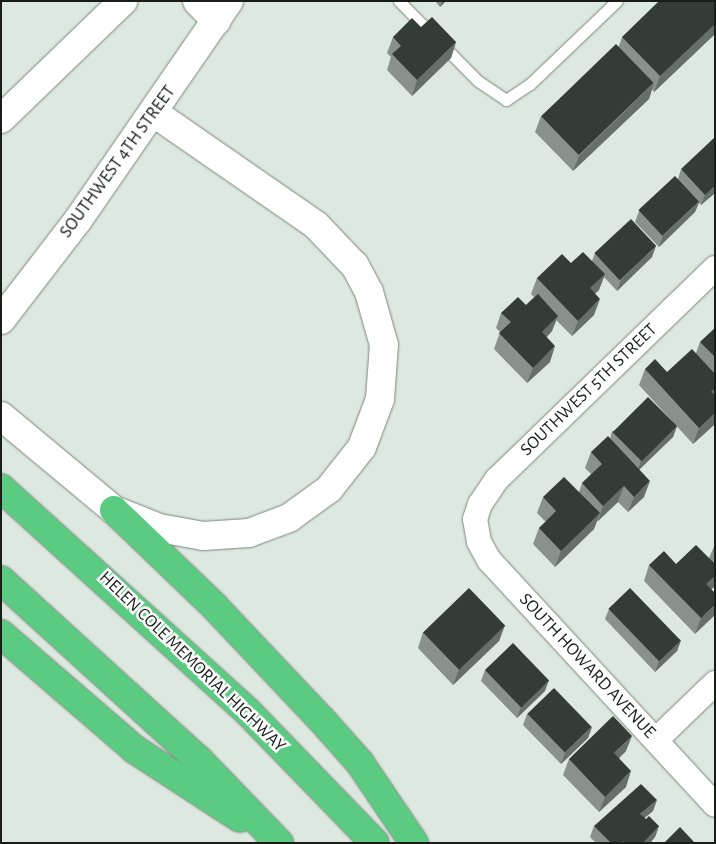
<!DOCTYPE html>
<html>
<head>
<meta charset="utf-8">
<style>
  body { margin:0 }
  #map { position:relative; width:716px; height:844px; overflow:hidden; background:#dde9e0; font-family:"Alegreya Sans",sans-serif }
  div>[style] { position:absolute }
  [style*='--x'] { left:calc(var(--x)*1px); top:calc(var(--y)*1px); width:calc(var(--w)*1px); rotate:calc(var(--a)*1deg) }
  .roads { filter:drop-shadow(0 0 1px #7b867e) drop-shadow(0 0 1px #7b867e) }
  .service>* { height:11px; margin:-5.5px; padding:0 5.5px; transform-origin:5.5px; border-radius:5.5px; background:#fff }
  .minor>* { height:24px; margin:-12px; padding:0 12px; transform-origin:12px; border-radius:12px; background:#fff }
  .tertiary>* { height:28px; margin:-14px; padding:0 14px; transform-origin:14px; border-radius:14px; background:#fff }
  .secondary>* { height:28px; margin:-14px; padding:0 14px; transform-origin:14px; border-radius:14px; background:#fff }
  .motorway>* { height:28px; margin:-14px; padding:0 14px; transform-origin:14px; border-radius:14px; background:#5acb81 }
  .wall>* { inset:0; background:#88928a }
  .shaded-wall>* { inset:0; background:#667068 }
  .building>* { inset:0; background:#333c35; transform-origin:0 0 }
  span { translate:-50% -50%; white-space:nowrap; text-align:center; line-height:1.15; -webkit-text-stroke:5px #fff; paint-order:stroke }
  .street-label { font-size:18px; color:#191d1a }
  .frame { position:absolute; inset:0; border:2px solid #191d1a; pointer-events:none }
</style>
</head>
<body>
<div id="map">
  <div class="roads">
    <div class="service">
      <i style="--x:399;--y:1;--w:112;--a:45.4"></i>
      <i style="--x:478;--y:81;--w:34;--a:34"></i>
      <i style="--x:506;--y:100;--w:29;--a:-34"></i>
      <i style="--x:530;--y:84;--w:120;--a:-43.7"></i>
    </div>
    <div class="minor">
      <i style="--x:715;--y:268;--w:303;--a:135.9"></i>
      <i style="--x:497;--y:479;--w:30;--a:124"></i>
      <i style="--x:480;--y:504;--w:16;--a:108"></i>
      <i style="--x:475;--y:519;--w:23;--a:80"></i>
      <i style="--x:479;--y:542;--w:21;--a:61"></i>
      <i style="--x:489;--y:560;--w:333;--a:47.3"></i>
      <i style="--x:656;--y:740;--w:82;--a:-44"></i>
    </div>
    <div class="tertiary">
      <i style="--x:197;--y:1;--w:28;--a:46"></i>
      <i style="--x:1;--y:119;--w:170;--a:-44"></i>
    </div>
    <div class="secondary">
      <i style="--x:1;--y:320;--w:126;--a:-52.4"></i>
      <i style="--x:78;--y:220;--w:266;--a:-55.4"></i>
      <i style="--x:1;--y:416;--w:147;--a:39.8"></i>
      <i style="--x:114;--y:510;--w:48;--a:21.8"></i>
      <i style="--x:159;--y:528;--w:45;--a:10.3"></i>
      <i style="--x:203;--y:536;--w:46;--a:-3.7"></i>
      <i style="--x:249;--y:533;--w:43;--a:-20.6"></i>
      <i style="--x:289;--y:518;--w:49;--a:-35.9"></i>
      <i style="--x:329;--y:489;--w:53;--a:-51.8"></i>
      <i style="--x:362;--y:447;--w:51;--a:-69.4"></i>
      <i style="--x:380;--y:399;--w:54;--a:-85.8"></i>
      <i style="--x:384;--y:345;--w:55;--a:-105.8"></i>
      <i style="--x:369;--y:292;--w:30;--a:-118"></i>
      <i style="--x:355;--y:266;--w:57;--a:-133.6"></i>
      <i style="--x:316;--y:225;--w:197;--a:-145.3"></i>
    </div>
    <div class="motorway">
      <i style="--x:1;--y:488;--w:333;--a:42.2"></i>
      <i style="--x:248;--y:712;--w:182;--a:45.9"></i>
      <i style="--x:114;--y:510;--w:139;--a:43.8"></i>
      <i style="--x:214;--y:606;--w:156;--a:46.6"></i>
      <i style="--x:321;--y:719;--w:59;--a:48.4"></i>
      <i style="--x:360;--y:763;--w:97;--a:56"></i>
      <i style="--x:1;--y:580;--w:266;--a:42.3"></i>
      <i style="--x:198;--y:759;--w:117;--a:46"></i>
      <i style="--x:1;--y:634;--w:176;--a:40.8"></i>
      <i style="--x:134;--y:749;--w:126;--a:33.1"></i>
    </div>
  </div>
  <div class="wall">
    <i style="clip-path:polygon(435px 1px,446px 1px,440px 7px)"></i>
    <i style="clip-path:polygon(715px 1px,715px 34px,654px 92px,652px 89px,649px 99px,573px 171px,535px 132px,541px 116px,619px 46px,622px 37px)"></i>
    <i style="clip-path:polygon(421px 27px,456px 42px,451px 58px,412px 96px,387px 70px,391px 57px,387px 53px,393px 37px)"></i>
    <i style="clip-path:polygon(681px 169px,715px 193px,701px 205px,699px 203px,695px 212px,659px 247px,635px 222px,639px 211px,678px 179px)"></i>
    <i style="clip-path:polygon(595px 253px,652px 257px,617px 291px,604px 277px,599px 290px,595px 294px,594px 315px,572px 336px,556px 320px,552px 331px,547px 337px,550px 362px,527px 383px,494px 349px,500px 332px,496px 328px,501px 313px,526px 305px,534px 297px,531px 294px,537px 278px,571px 263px,592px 261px)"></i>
    <i style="clip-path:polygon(715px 328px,715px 424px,693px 444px,639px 385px,645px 369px,667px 372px,696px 353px,700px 342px)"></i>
    <i style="clip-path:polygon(677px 426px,673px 437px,639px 469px,644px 497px,628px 512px,618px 502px,598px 521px,597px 521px,594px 529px,555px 567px,533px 544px,539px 528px,546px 522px,537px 513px,543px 497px,579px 492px,582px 483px,591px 474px,585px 468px,591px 452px,610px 439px,612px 431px)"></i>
    <i style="clip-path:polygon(715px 544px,715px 586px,711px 589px,715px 593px,695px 634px,644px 581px,649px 565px,676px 564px,709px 558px)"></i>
    <i style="clip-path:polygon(609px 609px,681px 640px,677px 651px,655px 672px,605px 619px)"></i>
    <i style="clip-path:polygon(505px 625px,499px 641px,453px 685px,418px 648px,423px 632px)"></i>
    <i style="clip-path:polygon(485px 670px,545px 691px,517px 718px,481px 681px)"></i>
    <i style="clip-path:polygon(527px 714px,592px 727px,588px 738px,561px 764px,523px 725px)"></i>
    <i style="clip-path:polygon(626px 751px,619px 758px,626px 787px,599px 812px,563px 775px,569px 759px)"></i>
    <i style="clip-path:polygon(653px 811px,644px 818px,659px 826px,655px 837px,650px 843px,596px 843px,590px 837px,594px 826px)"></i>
  </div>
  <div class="shaded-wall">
    <i style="clip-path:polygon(442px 1px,446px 1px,440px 7px)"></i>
    <i style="clip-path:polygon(715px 24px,715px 34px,654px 92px,660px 76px)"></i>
    <i style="clip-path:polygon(456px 42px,451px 58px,412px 96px,417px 80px)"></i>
    <i style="clip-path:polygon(654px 83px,649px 99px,573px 171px,579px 156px)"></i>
    <i style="clip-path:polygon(715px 186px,715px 193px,701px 205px,705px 195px)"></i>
    <i style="clip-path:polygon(699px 202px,695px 212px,659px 247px,663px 236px)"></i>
    <i style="clip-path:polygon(656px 246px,652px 257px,617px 291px,621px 280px)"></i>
    <i style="clip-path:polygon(605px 274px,599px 290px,584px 304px,590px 288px)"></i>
    <i style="clip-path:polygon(600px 299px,594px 315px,572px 336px,578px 321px)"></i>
    <i style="clip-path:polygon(558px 316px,552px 331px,536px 347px,542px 332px)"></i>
    <i style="clip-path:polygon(555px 346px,550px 362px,527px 383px,533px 368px)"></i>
    <i style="clip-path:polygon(715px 388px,715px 399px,711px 392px)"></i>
    <i style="clip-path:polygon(715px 413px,715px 424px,693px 444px,699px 428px)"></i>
    <i style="clip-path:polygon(677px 426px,673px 437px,637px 472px,641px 461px)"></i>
    <i style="clip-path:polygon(650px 481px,644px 497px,628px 512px,634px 497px)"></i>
    <i style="clip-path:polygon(624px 486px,618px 502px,598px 521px,603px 506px)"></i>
    <i style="clip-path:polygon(600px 513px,594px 529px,555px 567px,561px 551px)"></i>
    <i style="clip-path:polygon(715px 576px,715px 586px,701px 599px,706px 584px)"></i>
    <i style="clip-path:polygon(715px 605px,715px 615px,695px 634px,701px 618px)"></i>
    <i style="clip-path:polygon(505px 625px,499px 641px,453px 685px,459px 669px)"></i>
    <i style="clip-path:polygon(681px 640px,677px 651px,655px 672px,659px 661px)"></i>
    <i style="clip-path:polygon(549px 680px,545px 691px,517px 718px,521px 707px)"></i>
    <i style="clip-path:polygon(592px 727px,588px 738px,561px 764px,565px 753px)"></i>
    <i style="clip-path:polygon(632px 736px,626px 751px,608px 769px,614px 753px)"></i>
    <i style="clip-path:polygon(631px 771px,626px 787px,599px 812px,605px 797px)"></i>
    <i style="clip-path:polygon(657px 800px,653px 811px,636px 825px,640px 814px)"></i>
    <i style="clip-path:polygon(659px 826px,655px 837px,650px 843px,643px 843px)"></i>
  </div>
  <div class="building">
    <i style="clip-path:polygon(659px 1px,715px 1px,715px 24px,660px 76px,622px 37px)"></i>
    <i style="clip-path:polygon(432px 17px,456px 42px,417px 80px,392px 54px,401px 46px,393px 37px,412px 18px,421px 27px)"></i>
    <i style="left:616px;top:44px;width:54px;height:104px;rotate:46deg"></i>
    <i style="clip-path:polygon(715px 137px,715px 186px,705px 195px,681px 169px)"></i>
    <i style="left:675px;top:176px;width:35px;height:50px;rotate:47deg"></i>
    <i style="left:631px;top:219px;width:37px;height:50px;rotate:47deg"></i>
    <i style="clip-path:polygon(583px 252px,605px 274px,590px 288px,600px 299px,578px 321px,537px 278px,562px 254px,571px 263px)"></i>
    <i style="clip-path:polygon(538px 294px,558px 316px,542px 332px,555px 346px,533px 368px,499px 333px,511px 322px,501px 313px,518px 297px,526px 305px)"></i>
    <i style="clip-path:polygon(715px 328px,715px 357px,700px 342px)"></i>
    <i style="clip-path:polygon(692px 349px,715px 374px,715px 388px,711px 392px,715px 395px,715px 413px,699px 428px,645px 369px,655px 359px,667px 372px)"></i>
    <i style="left:648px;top:397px;width:41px;height:50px;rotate:45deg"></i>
    <i style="clip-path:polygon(608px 436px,650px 481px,634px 497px,624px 486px,603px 506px,582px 483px,602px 464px,591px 452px)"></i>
    <i style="clip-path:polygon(564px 477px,600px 513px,561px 551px,539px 528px,556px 511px,543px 497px)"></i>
    <i style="clip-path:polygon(696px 545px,715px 564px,715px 576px,706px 584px,715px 593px,715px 605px,701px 618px,649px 565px,664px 551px,676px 564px)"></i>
    <i style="left:469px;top:588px;width:52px;height:64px;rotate:46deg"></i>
    <i style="left:630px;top:588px;width:73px;height:30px;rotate:46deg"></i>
    <i style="left:513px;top:643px;width:52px;height:39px;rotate:46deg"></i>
    <i style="left:554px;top:688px;width:54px;height:37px;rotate:46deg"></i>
    <i style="clip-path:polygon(613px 716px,632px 736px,614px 753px,631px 771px,605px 797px,569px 759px)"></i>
    <i style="clip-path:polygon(641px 784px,657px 800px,640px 814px,646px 819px,649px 816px,659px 826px,643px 843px,625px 843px,623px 841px,622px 843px,611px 843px,594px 826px)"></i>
    <i style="clip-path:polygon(680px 827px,695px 843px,664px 843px)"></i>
  </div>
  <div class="street-label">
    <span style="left:118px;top:162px;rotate:-54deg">SOUTHWEST 4TH STREET</span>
    <span style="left:589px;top:390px;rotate:-44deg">SOUTHWEST 5TH STREET</span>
    <span style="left:192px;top:662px;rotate:44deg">HELEN COLE MEMORIAL HIGHWAY</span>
    <span style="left:587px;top:666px;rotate:47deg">SOUTH HOWARD AVENUE</span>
  </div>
  <div class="frame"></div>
</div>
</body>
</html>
